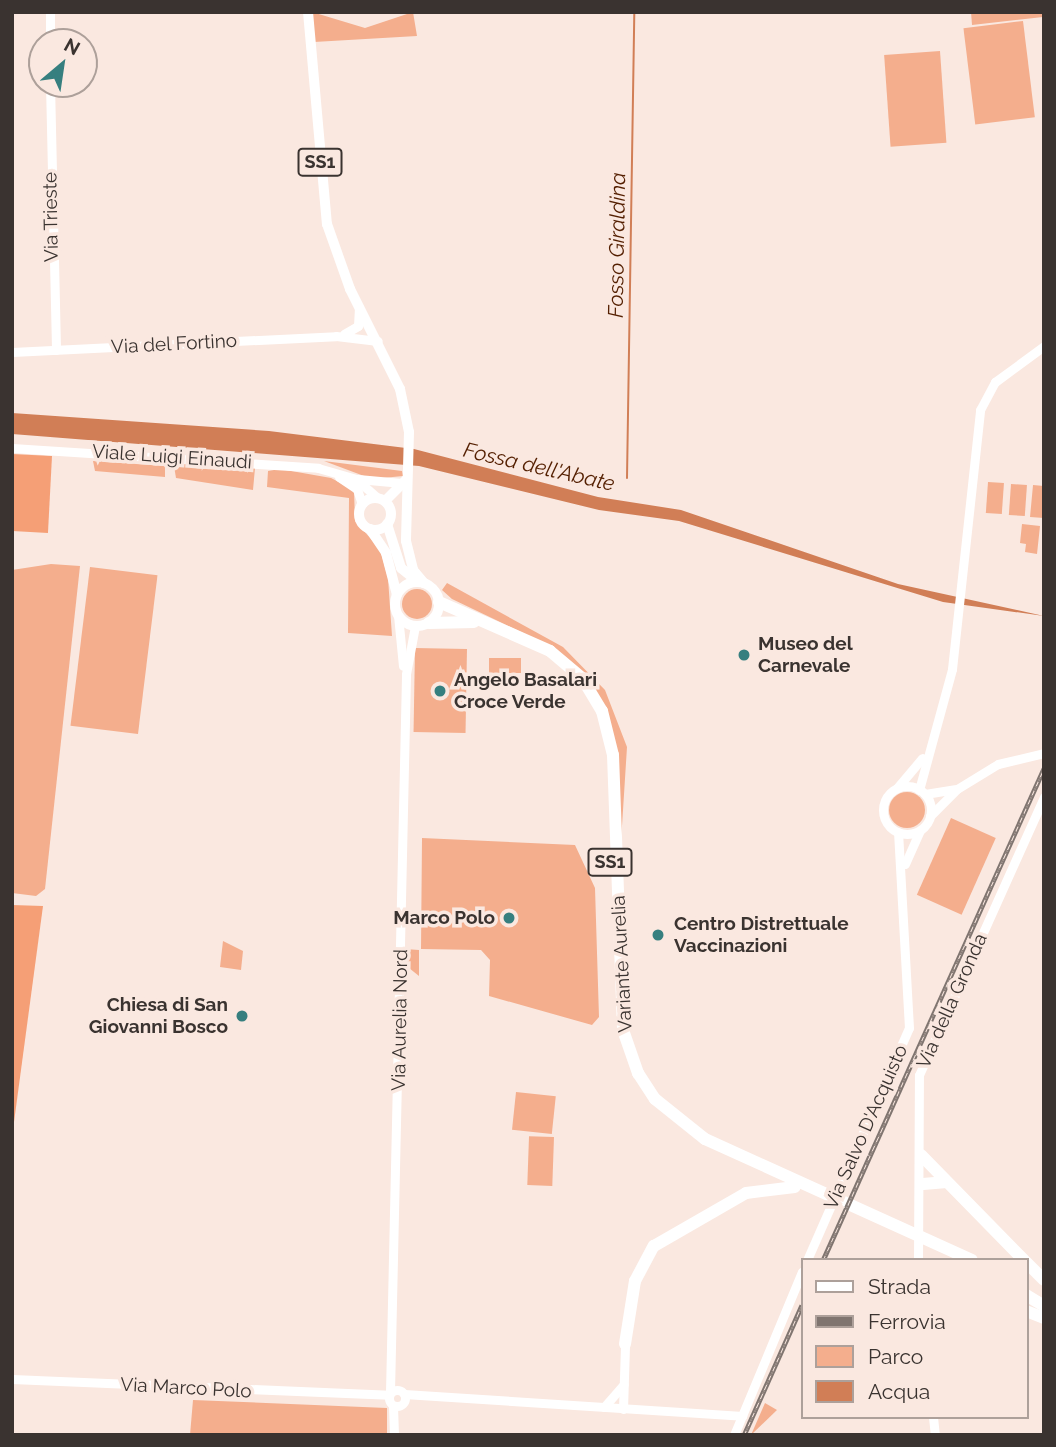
<!DOCTYPE html>
<html>
<head>
<meta charset="utf-8">
<style>
  body { margin:0 }
  #map { position:relative; width:1056px; height:1447px; overflow:hidden; background:#fae8e0; font-family:Raleway,sans-serif }
  div>[style] { position:absolute }
  [style*='--x'] { left:calc(var(--x)*1px); top:calc(var(--y)*1px); width:calc(var(--w)*1px); rotate:calc(var(--a)*1deg) }
  .green>* { inset:0; background:#f4ae8d; transform-origin:0 0 }
  .round { border-radius:50% }
  .forest>* { inset:0; background:#f59f76; transform-origin:0 0 }
  .water>* { inset:0; background:#d17e56 }
  .stream>* { height:2px; margin:-1px; padding:0 1px; transform-origin:1px; border-radius:1px; background:#d17e56 }
  .tertiary>* { height:9px; margin:-4.5px; padding:0 4.5px; transform-origin:4.5px; border-radius:4.5px; background:#fff }
  .tertiary>.ring { margin:-4.5px; padding:0; box-sizing:content-box; background:none; border:9px solid #fff; border-radius:50% }
  .primary>* { height:10px; margin:-5px; padding:0 5px; transform-origin:5px; border-radius:5px; background:#fff }
  .primary>.ring { margin:-5px; padding:0; box-sizing:content-box; background:none; border:10px solid #fff; border-radius:50% }
  .trunk>* { height:12px; margin:-6px; padding:0 6px; transform-origin:6px; border-radius:6px; background:#fff }
  .rail>* { height:4.5px; margin-top:-2.25px; transform-origin:0; background:repeating-linear-gradient(90deg,#fae8e0 0 5px,#807570 0 10px); box-sizing:border-box; border-block:2px solid #807570 }
  .dots>* { width:19px; height:19px; translate:-50% -50%; box-sizing:border-box; border:4px solid #fae8e0; border-radius:50% }
  span { translate:-50% -50%; white-space:nowrap; text-align:center; line-height:1.15; -webkit-text-stroke:7px #fae8e0; paint-order:stroke }
  .shield-label span { padding:2px 5px; background:#fae8e0; border:2px solid; border-radius:5px; -webkit-text-stroke-width:0 }
  .shield-label { font-size:18px; color:#3a3330; font-weight:700 }
  .street-label { font-size:19px; color:#3a3330 }
  .poi-label { font-size:19px; color:#3a3330; font-weight:700 }
  .left { translate:0 -50%; text-align:left }
  .right { translate:-100% -50%; text-align:right }
  .water-label { font-size:21px; color:#541f01; font-style:italic }
  .frame { position:absolute; inset:0; border:14px solid #3a3330; pointer-events:none }
  .legend { position:absolute; left:801px; top:1258px; width:228px; height:161px; box-sizing:border-box; background:#fae8e0; border:2px solid #ada09a; margin:0; padding:9px 12px; list-style:none; font-size:21px; color:#3a3330 }
  .legend li { display:flex; align-items:center; gap:14px; height:35px }
  .legend b { width:35px; border:2px solid #ada09a }
  .north { position:absolute; left:28px; top:28px; width:70px; height:70px; box-sizing:border-box; background:#fae8e0; border:2px solid #ada09a; border-radius:50%; rotate:29deg; font-size:19px; font-weight:700; line-height:28px; text-align:center; color:#3a3330 }
  .north::after { content:''; display:block; margin:auto; width:24px; height:32px; background:#367f7f; clip-path:polygon(50% 0,100% 100%,50% 72%,0 100%) }
</style>
</head>
<body>
<div id="map">
  <div class="green">
    <i style="clip-path:polygon(312px 12px,365px 28px,413px 12px,417px 36px,314px 42px)"></i>
    <i style="clip-path:polygon(971px 12px,1042px 12px,1043px 17px,972px 25px)"></i>
    <i style="left:1023px;top:21px;width:97px;height:60px;rotate:83deg"></i>
    <i style="left:940px;top:51px;width:92px;height:56px;rotate:86deg"></i>
    <i style="clip-path:polygon(93px 461px,165px 466px,165px 477px,95px 471px)"></i>
    <i style="clip-path:polygon(324px 461px,402px 471px,403px 476px,372px 479px)"></i>
    <i style="clip-path:polygon(184px 463px,255px 468px,253px 490px,176px 478px,174px 466px)"></i>
    <i style="clip-path:polygon(280px 469px,331px 478px,354px 490px,355px 521px,380px 549px,388px 578px,392px 636px,348px 633px,349px 498px,267px 487px,268px 471px)"></i>
    <i style="left:988px;top:482px;width:16px;height:31px;rotate:4deg"></i>
    <i style="left:1011px;top:484px;width:16px;height:31px;rotate:4deg"></i>
    <i style="clip-path:polygon(1033px 485px,1044px 486px,1044px 518px,1030px 517px)"></i>
    <i style="clip-path:polygon(1022px 524px,1040px 526px,1037px 554px,1025px 552px,1026px 544px,1020px 543px)"></i>
    <i style="clip-path:polygon(51px 564px,80px 566px,45px 889px,36px 896px,12px 893px,12px 570px)"></i>
    <i style="left:90px;top:567px;width:68px;height:160px;rotate:7deg"></i>
    <i style="clip-path:polygon(447px 583px,563px 647px,605px 690px,627px 747px,621px 842px,602px 702px,523px 633px,452px 599px,442px 590px)"></i>
    <i class="round" style="left:402px;top:589px;width:30px;height:30px"></i>
    <i style="left:415px;top:648px;width:52px;height:84px;rotate:1deg"></i>
    <i style="left:489px;top:658px;width:32px;height:15px"></i>
    <i class="round" style="left:889px;top:792px;width:36px;height:36px"></i>
    <i style="left:951px;top:818px;width:49px;height:84px;rotate:24deg"></i>
    <i style="clip-path:polygon(422px 838px,575px 845px,595px 888px,599px 1017px,592px 1025px,489px 996px,490px 960px,481px 950px,421px 949px)"></i>
    <i style="clip-path:polygon(223px 941px,243px 951px,241px 970px,220px 967px)"></i>
    <i style="clip-path:polygon(405px 949px,419px 950px,419px 976px,404px 964px)"></i>
    <i style="left:516px;top:1092px;width:40px;height:38px;rotate:6deg"></i>
    <i style="left:554px;top:1137px;width:49px;height:25px;rotate:92deg"></i>
    <i style="clip-path:polygon(193px 1400px,387px 1408px,387px 1435px,190px 1435px)"></i>
    <i style="clip-path:polygon(765px 1403px,777px 1410px,751px 1435px)"></i>
  </div>
  <div class="forest">
    <i style="left:52px;top:456px;width:77px;height:40px;rotate:93deg"></i>
    <i style="clip-path:polygon(12px 905px,43px 906px,12px 1137px)"></i>
  </div>
  <div class="water">
    <i style="clip-path:polygon(12px 413px,269px 431px,414px 449px,598px 497px,681px 510px,898px 584px,1044px 616px,943px 602px,679px 521px,599px 510px,419px 466px,12px 434px)"></i>
  </div>
  <div class="stream">
    <i style="--x:627;--y:478;--w:466;--a:-89.1"></i>
  </div>
  <div class="tertiary">
    <i style="--x:50;--y:42;--w:30;--a:-90"></i>
    <i style="--x:50;--y:84;--w:266;--a:88.7"></i>
    <i style="--x:344;--y:334;--w:16;--a:-30"></i>
    <i style="--x:358;--y:326;--w:19;--a:-87"></i>
    <i style="--x:12;--y:352;--w:324;--a:-2.8"></i>
    <i style="--x:336;--y:336;--w:42;--a:6.8"></i>
    <i style="--x:12;--y:448;--w:307;--a:3.7"></i>
    <i style="--x:318;--y:468;--w:40;--a:16"></i>
    <i style="--x:356;--y:479;--w:29;--a:41"></i>
    <i style="--x:339;--y:477;--w:22;--a:34"></i>
    <i style="--x:357;--y:489;--w:16;--a:72"></i>
    <i style="--x:358;--y:479;--w:44;--a:5.2"></i>
    <i style="--x:398;--y:615;--w:51;--a:84.4"></i>
    <i class="ring" style="left:883px;top:786px;width:39px;height:39px"></i>
    <i style="--x:897;--y:788;--w:39;--a:-50"></i>
    <i style="--x:919;--y:790;--w:125;--a:-74.7"></i>
    <i style="--x:952;--y:669;--w:261;--a:-83.8"></i>
    <i style="--x:980;--y:410;--w:32;--a:-62"></i>
    <i style="--x:995;--y:382;--w:61;--a:-36.3"></i>
    <i style="--x:925;--y:794;--w:30;--a:-9"></i>
    <i style="--x:930;--y:816;--w:38;--a:-45"></i>
    <i style="--x:957;--y:789;--w:48;--a:-31.4"></i>
    <i style="--x:998;--y:764;--w:47;--a:-13.4"></i>
    <i style="--x:905;--y:864;--w:37;--a:-66"></i>
    <i style="--x:807;--y:1260;--w:253;--a:-66.3"></i>
    <i style="--x:909;--y:1028;--w:196;--a:-93.2"></i>
    <i style="--x:918;--y:1260;--w:185;--a:-89.7"></i>
    <i style="--x:919;--y:1075;--w:305;--a:-65.8"></i>
    <i style="--x:12;--y:1379;--w:377;--a:2.4"></i>
    <i class="ring" style="left:389px;top:1390px;width:7px;height:7px"></i>
    <i style="--x:390;--y:1392;--w:718;--a:-88.72"></i>
    <i style="--x:406;--y:674;--w:49;--a:-79.4"></i>
    <i style="--x:404;--y:1394;--w:339;--a:3.7"></i>
    <i style="--x:393;--y:1406;--w:29;--a:88"></i>
    <i style="--x:604;--y:1407;--w:30;--a:-49"></i>
    <i style="--x:623;--y:1409;--w:65;--a:-88.2"></i>
    <i style="--x:933;--y:1417;--w:18;--a:84"></i>
    <i style="--x:734;--y:1435;--w:177;--a:-67.4"></i>
  </div>
  <div class="primary">
    <i style="--x:308;--y:12;--w:213;--a:84.9"></i>
    <i style="--x:327;--y:224;--w:69;--a:70.5"></i>
    <i style="--x:350;--y:289;--w:112;--a:63.4"></i>
    <i style="--x:400;--y:389;--w:44;--a:78.2"></i>
    <i style="--x:409;--y:432;--w:109;--a:91.6"></i>
    <i style="--x:406;--y:541;--w:30;--a:76"></i>
    <i style="--x:413;--y:570;--w:17;--a:50"></i>
    <i class="ring" style="left:359px;top:498px;width:22px;height:22px"></i>
    <i style="--x:385;--y:501;--w:30;--a:-45"></i>
    <i style="--x:387;--y:524;--w:46;--a:72.3"></i>
    <i style="--x:401;--y:568;--w:22;--a:39"></i>
    <i style="--x:370;--y:529;--w:29;--a:56"></i>
    <i style="--x:386;--y:553;--w:43;--a:75.3"></i>
    <i class="ring" style="left:395px;top:582px;width:34px;height:34px"></i>
  </div>
  <div class="trunk">
    <i style="--x:439;--y:602;--w:121;--a:23.8"></i>
    <i style="--x:550;--y:651;--w:42;--a:40.2"></i>
    <i style="--x:582;--y:678;--w:39;--a:59"></i>
    <i style="--x:602;--y:711;--w:45;--a:76"></i>
    <i style="--x:613;--y:755;--w:275;--a:87.9"></i>
    <i style="--x:623;--y:1030;--w:46;--a:70.8"></i>
    <i style="--x:638;--y:1073;--w:31;--a:57"></i>
    <i style="--x:655;--y:1099;--w:64;--a:38.7"></i>
    <i style="--x:705;--y:1139;--w:293;--a:24.4"></i>
    <i style="--x:429;--y:623;--w:45;--a:-1.3"></i>
    <i style="--x:921;--y:1155;--w:147;--a:45.6"></i>
    <i style="--x:923;--y:1184;--w:21;--a:-5"></i>
    <i style="--x:1026;--y:1262;--w:25;--a:45"></i>
    <i style="--x:1026;--y:1295;--w:21;--a:31"></i>
    <i style="--x:1026;--y:1311;--w:19;--a:21"></i>
    <i style="--x:625;--y:1344;--w:64;--a:-81"></i>
    <i style="--x:635;--y:1281;--w:40;--a:-62"></i>
    <i style="--x:654;--y:1246;--w:106;--a:-29.9"></i>
    <i style="--x:746;--y:1193;--w:49;--a:-7"></i>
  </div>
  <div class="rail">
    <i style="--x:823;--y:1260;--w:539;--a:-65.81"></i>
    <i style="--x:744;--y:1435;--w:142;--a:-66"></i>
  </div>
  <div class="dots">
    <i style="left:744px;top:655px;background:#367f7f"></i>
    <i style="left:440px;top:691px;background:#367f7f"></i>
    <i style="left:509px;top:918px;background:#367f7f"></i>
    <i style="left:658px;top:935px;background:#367f7f"></i>
    <i style="left:242px;top:1016px;background:#367f7f"></i>
  </div>
  <div class="shield-label">
    <span style="left:320px;top:162px">SS1</span>
    <span style="left:610px;top:862px">SS1</span>
  </div>
  <div class="street-label">
    <span style="left:51px;top:217px;rotate:-91deg">Via Trieste</span>
    <span style="left:174px;top:344px;rotate:-3deg">Via del Fortino</span>
    <span style="left:172px;top:457px;rotate:4deg">Viale Luigi Einaudi</span>
    <span style="left:622px;top:964px;rotate:-93deg">Variante Aurelia</span>
    <span style="left:952px;top:1001px;rotate:-66deg">Via della Gronda</span>
    <span style="left:400px;top:1020px;rotate:-89deg">Via Aurelia Nord</span>
    <span style="left:866px;top:1127px;rotate:-66deg">Via Salvo D'Acquisto</span>
    <span style="left:186px;top:1388px;rotate:3deg">Via Marco Polo</span>
  </div>
  <div class="poi-label">
    <span class="left" style="left:758px;top:655px">Museo del<br>Carnevale</span>
    <span class="left" style="left:454px;top:691px">Angelo Basalari<br>Croce Verde</span>
    <span class="right" style="left:495px;top:918px">Marco Polo</span>
    <span class="left" style="left:674px;top:935px">Centro Distrettuale<br>Vaccinazioni</span>
    <span class="right" style="left:228px;top:1016px">Chiesa di San<br>Giovanni Bosco</span>
  </div>
  <div class="water-label">
    <span style="left:617px;top:245px;rotate:-89deg">Fosso Giraldina</span>
    <span style="left:539px;top:467px;rotate:13deg">Fossa dell'Abate</span>
  </div>
  <div class="frame"></div>
  <ul class="legend">
  <li><b style="height:9px;background:#fff"></b>Strada</li>
  <li><b style="height:9px;background:#807570"></b>Ferrovia</li>
  <li><b style="height:19px;background:#f4ae8d"></b>Parco</li>
  <li><b style="height:19px;background:#d17e56"></b>Acqua</li>
  </ul>
  <div class="north">N</div>
</div>
</body>
</html>
